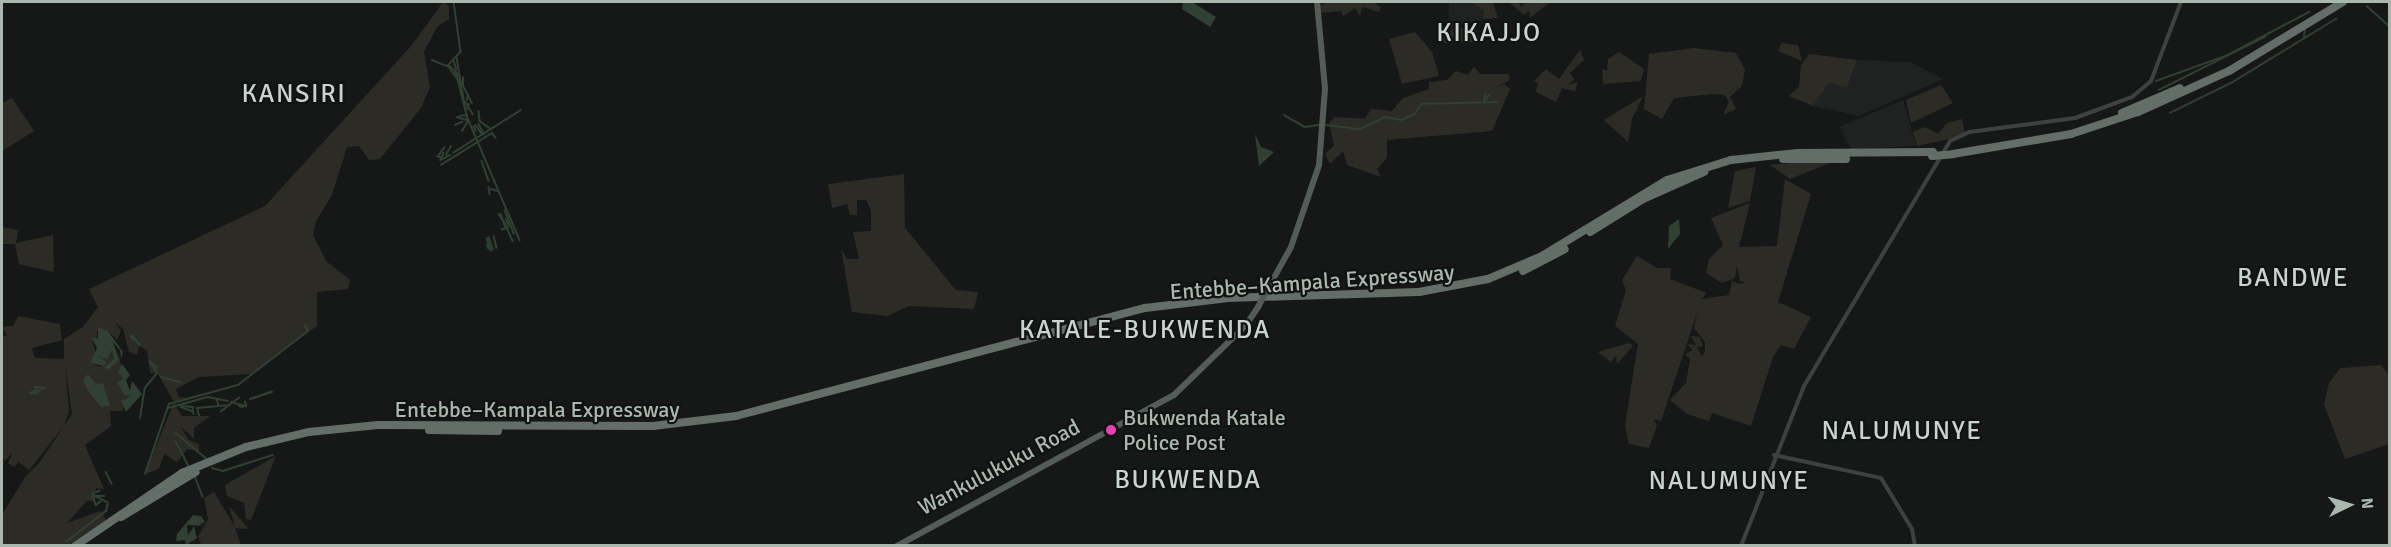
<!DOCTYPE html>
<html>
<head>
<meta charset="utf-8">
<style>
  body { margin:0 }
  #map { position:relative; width:2391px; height:547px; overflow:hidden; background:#161818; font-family:Signika,sans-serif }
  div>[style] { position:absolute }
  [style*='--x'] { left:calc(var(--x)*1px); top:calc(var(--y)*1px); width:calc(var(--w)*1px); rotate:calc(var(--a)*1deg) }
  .built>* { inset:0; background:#202221 }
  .green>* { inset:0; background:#2d2b25 }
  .water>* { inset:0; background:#304033 }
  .stream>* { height:1.5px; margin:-0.75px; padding:0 0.75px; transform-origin:0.75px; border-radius:0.75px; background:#304033 }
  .minor>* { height:4px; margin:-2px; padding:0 2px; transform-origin:2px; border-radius:2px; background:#3d423f }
  .major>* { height:6px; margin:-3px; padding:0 3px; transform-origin:3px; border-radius:3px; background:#545c57 }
  .highway>* { height:8px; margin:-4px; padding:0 4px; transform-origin:4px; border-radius:4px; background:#646e68 }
  .major-bridge>* { height:6px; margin:-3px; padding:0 3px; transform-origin:3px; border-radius:3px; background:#545c57 }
  .highway-bridge>* { height:8px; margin:-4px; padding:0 4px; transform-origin:4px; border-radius:4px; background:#646e68 }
  .dots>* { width:16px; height:16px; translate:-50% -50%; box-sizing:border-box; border:3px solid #111313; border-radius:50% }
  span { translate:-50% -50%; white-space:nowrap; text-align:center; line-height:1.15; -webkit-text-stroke:4.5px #111313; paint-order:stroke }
  .street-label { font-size:22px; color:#a9b7ae }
  .poi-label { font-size:22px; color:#a9b7ae }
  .left { translate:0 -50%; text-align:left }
  .quarter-label { font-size:26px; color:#cad4ce; letter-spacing:1.5px }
  .frame { position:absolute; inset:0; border:3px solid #a9b7ae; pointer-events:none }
  .north { position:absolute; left:2319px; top:475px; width:60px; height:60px; -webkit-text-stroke:4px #111313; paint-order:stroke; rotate:85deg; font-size:16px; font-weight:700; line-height:24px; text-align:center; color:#a9b7ae }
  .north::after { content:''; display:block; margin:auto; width:21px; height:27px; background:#a9b7ae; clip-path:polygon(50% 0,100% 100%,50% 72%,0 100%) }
</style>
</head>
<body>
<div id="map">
  <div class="built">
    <i style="clip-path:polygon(1449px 2px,1474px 2px,1485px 10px,1484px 19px,1448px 29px)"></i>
    <i style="clip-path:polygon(1857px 60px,1910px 62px,1943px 79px,1859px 116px,1813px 106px,1829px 83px,1847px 88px)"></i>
    <i style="clip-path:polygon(1903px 100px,1916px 146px,1851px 149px,1839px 127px)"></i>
  </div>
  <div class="green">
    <i style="clip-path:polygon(443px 2px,449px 6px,449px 19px,437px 27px,424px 52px,430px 87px,421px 108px,380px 159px,369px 160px,359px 146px,347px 147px,332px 195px,316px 221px,313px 235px,326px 261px,350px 280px,348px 289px,317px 292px,317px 326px,251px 374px,199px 377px,176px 389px,179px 397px,189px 398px,174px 403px,182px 416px,210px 416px,194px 428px,194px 439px,180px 426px,189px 440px,199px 444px,199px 451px,187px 449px,177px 462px,164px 454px,159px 469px,145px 474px,174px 402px,158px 374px,150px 373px,147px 351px,139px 345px,137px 355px,129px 352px,123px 329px,115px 322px,121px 331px,117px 340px,108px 331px,97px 331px,97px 340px,92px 338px,96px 356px,90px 363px,100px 367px,107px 362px,97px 356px,112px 350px,114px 360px,104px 368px,119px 360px,116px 342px,124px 378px,117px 382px,130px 394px,122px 411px,110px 411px,111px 426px,85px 445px,104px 489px,96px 488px,94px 501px,87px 501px,67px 523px,100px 511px,106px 520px,69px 545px,2px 545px,2px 515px,25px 477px,40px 462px,72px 414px,65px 365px,69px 412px,64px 426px,29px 470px,19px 462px,14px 467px,8px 463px,13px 452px,5px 461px,2px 457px,2px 337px,7px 335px,2px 327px,13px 326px,18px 316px,60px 324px,62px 340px,32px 348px,35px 358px,64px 359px,64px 339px,83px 327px,98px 307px,89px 289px,265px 206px,412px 45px)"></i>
    <i style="clip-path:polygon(1327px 2px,1374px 2px,1381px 8px,1379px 12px,1362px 7px,1360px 16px,1355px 8px,1343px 16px,1341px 11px,1320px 13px,1319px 6px)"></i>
    <i style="clip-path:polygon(1471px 2px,1493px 2px,1498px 18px,1484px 19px,1484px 11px)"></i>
    <i style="clip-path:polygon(1509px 2px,1519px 2px,1521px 7px,1526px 2px,1550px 2px,1530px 18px,1529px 11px,1524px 15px)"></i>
    <i style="clip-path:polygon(1474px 26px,1481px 42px,1439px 43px,1438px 36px,1451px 30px)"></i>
    <i style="clip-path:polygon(1415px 32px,1432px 52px,1439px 76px,1402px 84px,1389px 39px)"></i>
    <i style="clip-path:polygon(1782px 43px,1798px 45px,1802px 61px,1778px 51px)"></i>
    <i style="clip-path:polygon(1694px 48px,1736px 53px,1745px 70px,1742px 86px,1730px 97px,1736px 109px,1723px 115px,1729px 102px,1725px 95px,1713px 94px,1674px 98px,1662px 119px,1644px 109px,1649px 54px)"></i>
    <i style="clip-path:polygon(1580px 50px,1584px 60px,1570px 73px,1574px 79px,1568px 85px,1578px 82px,1575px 91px,1562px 88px,1556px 102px,1536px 92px,1538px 83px,1534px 81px,1546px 69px,1559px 79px)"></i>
    <i style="clip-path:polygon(1619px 52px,1644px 69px,1641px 81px,1603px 84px,1602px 69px,1607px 71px,1608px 59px)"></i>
    <i style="clip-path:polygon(1809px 54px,1857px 60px,1847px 88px,1829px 83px,1813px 106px,1789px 96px,1799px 87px,1801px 65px)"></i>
    <i style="clip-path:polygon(1474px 67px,1480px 74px,1509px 74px,1510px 80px,1492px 89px,1504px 84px,1510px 89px,1492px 131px,1387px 140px,1387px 158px,1377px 169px,1381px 177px,1347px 165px,1343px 151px,1330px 164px,1325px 154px,1334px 146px,1329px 123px,1335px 117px,1365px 119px,1371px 109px,1392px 111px,1403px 98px,1429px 89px,1429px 82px,1447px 80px,1456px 71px,1468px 75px)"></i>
    <i style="clip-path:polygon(1941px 85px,1953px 103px,1911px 123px,1906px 100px)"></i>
    <i style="clip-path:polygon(1643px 96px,1632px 119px,1628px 142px,1604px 120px)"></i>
    <i style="clip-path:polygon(12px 98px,34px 131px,2px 151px,2px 103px)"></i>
    <i style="clip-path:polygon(1962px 119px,1965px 132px,1959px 137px,1917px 146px,1913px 132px,1925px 127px,1938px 134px,1947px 123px)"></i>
    <i style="clip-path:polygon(1830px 163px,1790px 179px,1770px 165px,1792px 163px)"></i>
    <i style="clip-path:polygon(1756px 167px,1750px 201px,1728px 208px,1735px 171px)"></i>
    <i style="clip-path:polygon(904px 174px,905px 228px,956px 290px,978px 292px,974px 309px,909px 306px,888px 316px,852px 312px,841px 248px,847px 259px,859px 259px,853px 232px,871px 231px,871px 211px,866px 200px,857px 200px,857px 215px,850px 215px,847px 204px,832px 208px,828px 184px)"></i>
    <i style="clip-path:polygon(1785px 179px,1811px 194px,1778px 302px,1811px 317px,1794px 349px,1781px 345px,1773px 357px,1751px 426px,1712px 413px,1709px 421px,1687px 414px,1670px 400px,1686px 383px,1690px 359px,1685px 354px,1693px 350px,1687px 344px,1696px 345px,1691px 336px,1700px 337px,1703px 346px,1697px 347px,1702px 356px,1705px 351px,1705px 342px,1694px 328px,1697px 313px,1661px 421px,1653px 419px,1657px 425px,1649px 448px,1629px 444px,1625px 425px,1638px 344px,1615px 326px,1626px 290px,1622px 280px,1637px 256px,1657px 268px,1671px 268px,1670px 279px,1707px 293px,1701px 299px,1729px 295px,1732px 281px,1739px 284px,1746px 282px,1740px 281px,1737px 266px,1735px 278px,1722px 283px,1706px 273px,1709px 259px,1723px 245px,1711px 218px,1750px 203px,1739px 247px,1777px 246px)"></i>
    <i style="clip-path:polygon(2px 227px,18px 230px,16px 243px,53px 235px,54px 272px,19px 264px,15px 244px,2px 244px)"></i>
    <i style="clip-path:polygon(1629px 343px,1633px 346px,1617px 364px,1616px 356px,1611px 362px,1598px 352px)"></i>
    <i style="clip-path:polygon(2381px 365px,2389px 375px,2389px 444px,2345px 459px,2324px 405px,2329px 383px,2340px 368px)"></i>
    <i style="clip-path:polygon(276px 456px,251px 520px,246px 519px,244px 503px,227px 496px,225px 485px)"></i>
    <i style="clip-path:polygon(214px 492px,235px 527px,229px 506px,249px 529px,235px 528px,241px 545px,196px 545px,201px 544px,198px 537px,208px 519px,204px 498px)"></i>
  </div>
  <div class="water">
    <i style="clip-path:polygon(1192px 2px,1216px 17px,1210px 27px,1182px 9px,1183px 2px)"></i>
    <i style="clip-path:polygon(1255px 134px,1261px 147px,1274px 152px,1259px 166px)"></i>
    <i style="clip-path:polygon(1679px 219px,1680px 234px,1668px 249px,1669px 226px)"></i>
    <i style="clip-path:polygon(98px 327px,108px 331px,123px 352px,121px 359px,120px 350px,113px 342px,119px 360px,108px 370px,104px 368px,114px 359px,112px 350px,107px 359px,98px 356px,107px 362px,104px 366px,90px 363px,97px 348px,91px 337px,98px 339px)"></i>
    <i style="clip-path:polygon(122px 364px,130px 375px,126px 380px,130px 391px,132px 381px,142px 394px,126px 412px,121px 400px,127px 399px,130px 394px,125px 396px,117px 382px,124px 378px,118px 373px)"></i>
    <i style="clip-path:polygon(88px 374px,96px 384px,103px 383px,110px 406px,101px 407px,87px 389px,83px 380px)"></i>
    <i style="clip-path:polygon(193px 515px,201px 516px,205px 522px,199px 525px,205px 526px,187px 525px,188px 535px,194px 526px,197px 538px,186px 545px,185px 540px,176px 541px,177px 534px)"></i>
  </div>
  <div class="stream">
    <i style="--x:454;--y:2;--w:50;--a:82"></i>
    <i style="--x:461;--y:52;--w:18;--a:133"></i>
    <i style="--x:449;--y:65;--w:16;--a:45"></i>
    <i style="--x:460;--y:76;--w:41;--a:80.1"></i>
    <i style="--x:467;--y:116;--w:135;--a:66.9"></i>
    <i style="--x:2367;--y:6;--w:31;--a:42"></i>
    <i style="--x:2304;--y:37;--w:8;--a:-83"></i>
    <i style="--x:457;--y:57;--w:19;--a:81"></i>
    <i style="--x:432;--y:60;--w:22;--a:22"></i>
    <i style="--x:454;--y:61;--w:9;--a:72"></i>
    <i style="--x:449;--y:67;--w:19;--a:54"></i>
    <i style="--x:455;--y:70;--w:12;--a:70"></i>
    <i style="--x:458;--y:79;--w:32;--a:76"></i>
    <i style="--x:2156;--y:81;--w:77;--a:-19.9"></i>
    <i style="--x:2228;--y:55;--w:92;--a:-28"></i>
    <i style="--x:463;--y:85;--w:20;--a:63"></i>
    <i style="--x:463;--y:85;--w:7;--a:-90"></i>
    <i style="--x:2159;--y:90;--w:119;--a:-26.6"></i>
    <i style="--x:467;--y:100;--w:5;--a:-79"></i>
    <i style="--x:1486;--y:100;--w:6;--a:-59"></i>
    <i style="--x:1484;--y:101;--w:6;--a:-81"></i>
    <i style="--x:466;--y:102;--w:14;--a:60"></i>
    <i style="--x:467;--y:109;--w:5;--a:-68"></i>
    <i style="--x:479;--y:111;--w:10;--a:84"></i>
    <i style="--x:480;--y:121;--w:14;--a:36"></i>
    <i style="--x:2170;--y:113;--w:70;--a:-26.2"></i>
    <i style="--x:2233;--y:82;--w:121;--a:-31.5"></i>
    <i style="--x:1284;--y:115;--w:24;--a:30"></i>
    <i style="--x:1305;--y:127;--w:15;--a:-8"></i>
    <i style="--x:460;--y:116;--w:7;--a:-8"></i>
    <i style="--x:457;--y:117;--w:10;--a:17"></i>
    <i style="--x:479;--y:124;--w:11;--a:63"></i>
    <i style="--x:455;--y:125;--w:8;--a:-23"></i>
    <i style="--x:476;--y:125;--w:11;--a:56"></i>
    <i style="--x:1325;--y:125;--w:35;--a:7"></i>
    <i style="--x:1360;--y:129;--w:29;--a:-25"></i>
    <i style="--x:1386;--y:117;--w:15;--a:11"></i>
    <i style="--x:1401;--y:120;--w:15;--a:-23"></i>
    <i style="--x:1415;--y:114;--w:12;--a:-59"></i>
    <i style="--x:1421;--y:104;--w:76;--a:-1.5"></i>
    <i style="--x:474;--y:126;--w:5;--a:68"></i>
    <i style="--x:462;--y:131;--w:12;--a:-59"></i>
    <i style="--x:444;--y:153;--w:8;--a:113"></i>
    <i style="--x:441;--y:160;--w:10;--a:-29"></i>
    <i style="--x:453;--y:153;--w:80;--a:-32.3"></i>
    <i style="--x:439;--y:155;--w:9;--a:-54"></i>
    <i style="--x:446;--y:155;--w:10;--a:-61"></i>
    <i style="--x:437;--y:156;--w:3;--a:18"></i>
    <i style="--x:482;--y:161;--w:21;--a:71"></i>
    <i style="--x:441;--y:165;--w:60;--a:-32.1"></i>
    <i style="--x:492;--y:133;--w:6;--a:51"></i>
    <i style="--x:489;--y:187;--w:7;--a:82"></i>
    <i style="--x:491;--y:189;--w:7;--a:16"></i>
    <i style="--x:505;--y:210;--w:25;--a:69"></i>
    <i style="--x:499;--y:214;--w:17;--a:57"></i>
    <i style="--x:508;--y:228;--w:6;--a:162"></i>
    <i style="--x:501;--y:214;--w:15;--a:70"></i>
    <i style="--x:506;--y:219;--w:7;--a:63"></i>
    <i style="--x:507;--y:228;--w:14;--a:65"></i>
    <i style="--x:494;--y:236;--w:12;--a:76"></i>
    <i style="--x:489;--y:237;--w:13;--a:72"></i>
    <i style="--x:487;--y:238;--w:13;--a:72"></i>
    <i style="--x:487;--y:245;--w:4;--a:63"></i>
    <i style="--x:132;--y:335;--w:13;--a:51"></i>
    <i style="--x:131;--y:336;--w:5;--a:53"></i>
    <i style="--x:161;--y:377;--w:20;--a:15"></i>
    <i style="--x:35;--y:387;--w:10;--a:6"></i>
    <i style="--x:45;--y:388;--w:7;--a:153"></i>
    <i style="--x:36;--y:389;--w:5;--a:68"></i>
    <i style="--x:38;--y:394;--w:8;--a:-173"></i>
    <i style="--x:30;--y:393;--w:6;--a:-18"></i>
    <i style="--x:217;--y:399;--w:6;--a:72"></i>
    <i style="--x:250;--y:399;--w:23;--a:-18"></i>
    <i style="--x:272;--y:392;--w:20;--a:160"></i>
    <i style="--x:231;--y:402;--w:16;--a:15"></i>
    <i style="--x:246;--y:406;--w:4;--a:-104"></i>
    <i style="--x:230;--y:404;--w:11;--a:-34"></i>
    <i style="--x:181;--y:406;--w:12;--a:5"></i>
    <i style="--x:193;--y:407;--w:7;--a:82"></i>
    <i style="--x:239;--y:406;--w:4;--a:14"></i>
    <i style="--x:181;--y:407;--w:12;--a:20"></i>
    <i style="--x:168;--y:408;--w:41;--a:-15.4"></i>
    <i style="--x:208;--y:397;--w:20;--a:11"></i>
    <i style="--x:221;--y:412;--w:2;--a:-63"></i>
    <i style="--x:199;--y:416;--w:8;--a:-104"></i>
    <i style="--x:197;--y:408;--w:33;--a:-5"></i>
    <i style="--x:230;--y:405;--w:8;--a:140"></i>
    <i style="--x:140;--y:418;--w:30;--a:-81"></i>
    <i style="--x:145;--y:388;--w:19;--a:-51"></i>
    <i style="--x:157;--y:373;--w:13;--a:-122"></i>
    <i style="--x:150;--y:362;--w:9;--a:32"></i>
    <i style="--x:176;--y:433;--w:39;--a:40"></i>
    <i style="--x:176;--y:441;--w:28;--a:63"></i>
    <i style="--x:212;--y:468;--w:11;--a:15"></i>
    <i style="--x:223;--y:471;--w:52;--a:-17.7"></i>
    <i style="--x:106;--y:472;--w:13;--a:63"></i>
    <i style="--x:145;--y:474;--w:74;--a:-71.1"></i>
    <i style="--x:169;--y:404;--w:72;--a:-15.4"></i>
    <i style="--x:238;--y:385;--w:88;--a:-37.6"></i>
    <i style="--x:308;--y:331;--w:6;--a:-121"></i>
    <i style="--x:195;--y:476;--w:22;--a:69"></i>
    <i style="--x:100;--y:491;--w:8;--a:157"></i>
    <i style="--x:93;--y:494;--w:11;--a:75"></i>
    <i style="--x:96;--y:505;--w:6;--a:-39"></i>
    <i style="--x:66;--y:542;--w:51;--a:-37.8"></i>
    <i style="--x:106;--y:511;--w:8;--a:-76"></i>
    <i style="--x:108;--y:503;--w:16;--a:-153"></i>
    <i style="--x:94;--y:496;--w:10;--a:0"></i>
  </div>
  <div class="minor">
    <i style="--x:1774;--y:455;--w:109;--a:12.1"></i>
    <i style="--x:1881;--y:478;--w:60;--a:58.7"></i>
    <i style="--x:1912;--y:529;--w:17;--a:80"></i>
    <i style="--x:1741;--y:546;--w:172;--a:-68.5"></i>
    <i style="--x:1804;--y:386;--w:285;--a:-59.2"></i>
    <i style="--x:1950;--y:141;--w:21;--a:-25"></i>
    <i style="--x:1969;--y:132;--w:107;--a:-7.5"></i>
    <i style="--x:2075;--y:118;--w:61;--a:-20.2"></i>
    <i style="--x:2132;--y:97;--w:25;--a:-40"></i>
    <i style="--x:2151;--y:81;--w:85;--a:-69.2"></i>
  </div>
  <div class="major">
    <i style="--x:1266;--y:292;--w:51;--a:-60.9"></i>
    <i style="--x:1291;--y:247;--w:87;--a:-71.1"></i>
    <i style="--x:1319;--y:165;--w:77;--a:-85.5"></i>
    <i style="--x:1325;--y:88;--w:86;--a:-95.3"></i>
    <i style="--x:897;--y:546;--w:315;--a:-28.6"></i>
    <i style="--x:1174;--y:395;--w:100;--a:-44.2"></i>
    <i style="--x:1246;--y:325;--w:22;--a:-56"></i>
  </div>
  <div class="highway">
    <i style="--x:2122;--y:113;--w:63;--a:-23.3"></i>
    <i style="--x:1953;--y:154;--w:120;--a:-9.6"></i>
    <i style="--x:2071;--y:134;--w:71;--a:-18.2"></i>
    <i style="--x:2138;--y:112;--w:100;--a:-24.3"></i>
    <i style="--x:2229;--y:71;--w:133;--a:-31.2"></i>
    <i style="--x:1783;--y:159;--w:63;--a:0"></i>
    <i style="--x:1590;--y:232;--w:62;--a:-31.9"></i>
    <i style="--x:1643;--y:199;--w:67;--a:-23.9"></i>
    <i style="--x:1523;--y:271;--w:47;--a:-27.6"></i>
    <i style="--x:429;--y:430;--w:69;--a:0.8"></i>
    <i style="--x:121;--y:517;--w:87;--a:-31"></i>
    <i style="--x:75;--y:546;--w:130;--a:-34.3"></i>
    <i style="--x:182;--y:473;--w:69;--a:-22.1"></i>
    <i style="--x:246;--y:447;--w:65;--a:-13.4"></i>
    <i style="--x:309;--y:432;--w:69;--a:-5.8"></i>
    <i style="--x:378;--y:425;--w:275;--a:0.2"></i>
    <i style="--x:653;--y:426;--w:84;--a:-6.9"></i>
    <i style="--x:736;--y:416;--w:423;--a:-14.8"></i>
    <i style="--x:1145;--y:308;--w:84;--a:-6.9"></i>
    <i style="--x:1228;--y:298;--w:191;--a:-1.8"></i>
    <i style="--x:1419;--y:292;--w:70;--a:-10.7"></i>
    <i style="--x:1488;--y:279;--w:59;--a:-23.1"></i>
    <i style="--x:1542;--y:256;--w:146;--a:-31.3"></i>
    <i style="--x:1667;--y:180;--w:67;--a:-17.4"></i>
    <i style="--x:1731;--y:160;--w:67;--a:-6"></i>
    <i style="--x:1798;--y:153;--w:135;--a:-0.4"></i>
  </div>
  <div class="major-bridge">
    <i style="--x:1258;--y:307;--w:17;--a:-62"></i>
  </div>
  <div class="highway-bridge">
    <i style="--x:1932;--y:156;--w:21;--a:-5"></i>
  </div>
  <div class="dots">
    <i style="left:1111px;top:430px;background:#e542b1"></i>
  </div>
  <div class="street-label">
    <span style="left:1312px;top:282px;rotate:-4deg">Entebbe–Kampala Expressway</span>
    <span style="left:537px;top:410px">Entebbe–Kampala Expressway</span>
    <span style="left:999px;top:467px;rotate:-28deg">Wankulukuku Road</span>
  </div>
  <div class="poi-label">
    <span class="left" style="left:1123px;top:430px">Bukwenda Katale<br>Police Post</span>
  </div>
  <div class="quarter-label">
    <span style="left:1489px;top:34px">KIKAJJO</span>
    <span style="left:294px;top:95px">KANSIRI</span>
    <span style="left:2293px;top:279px">BANDWE</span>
    <span style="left:1145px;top:331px">KATALE-BUKWENDA</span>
    <span style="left:1902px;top:432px">NALUMUNYE</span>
    <span style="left:1188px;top:481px">BUKWENDA</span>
    <span style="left:1729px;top:482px">NALUMUNYE</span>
  </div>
  <div class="frame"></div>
  <div class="north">N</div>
</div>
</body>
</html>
